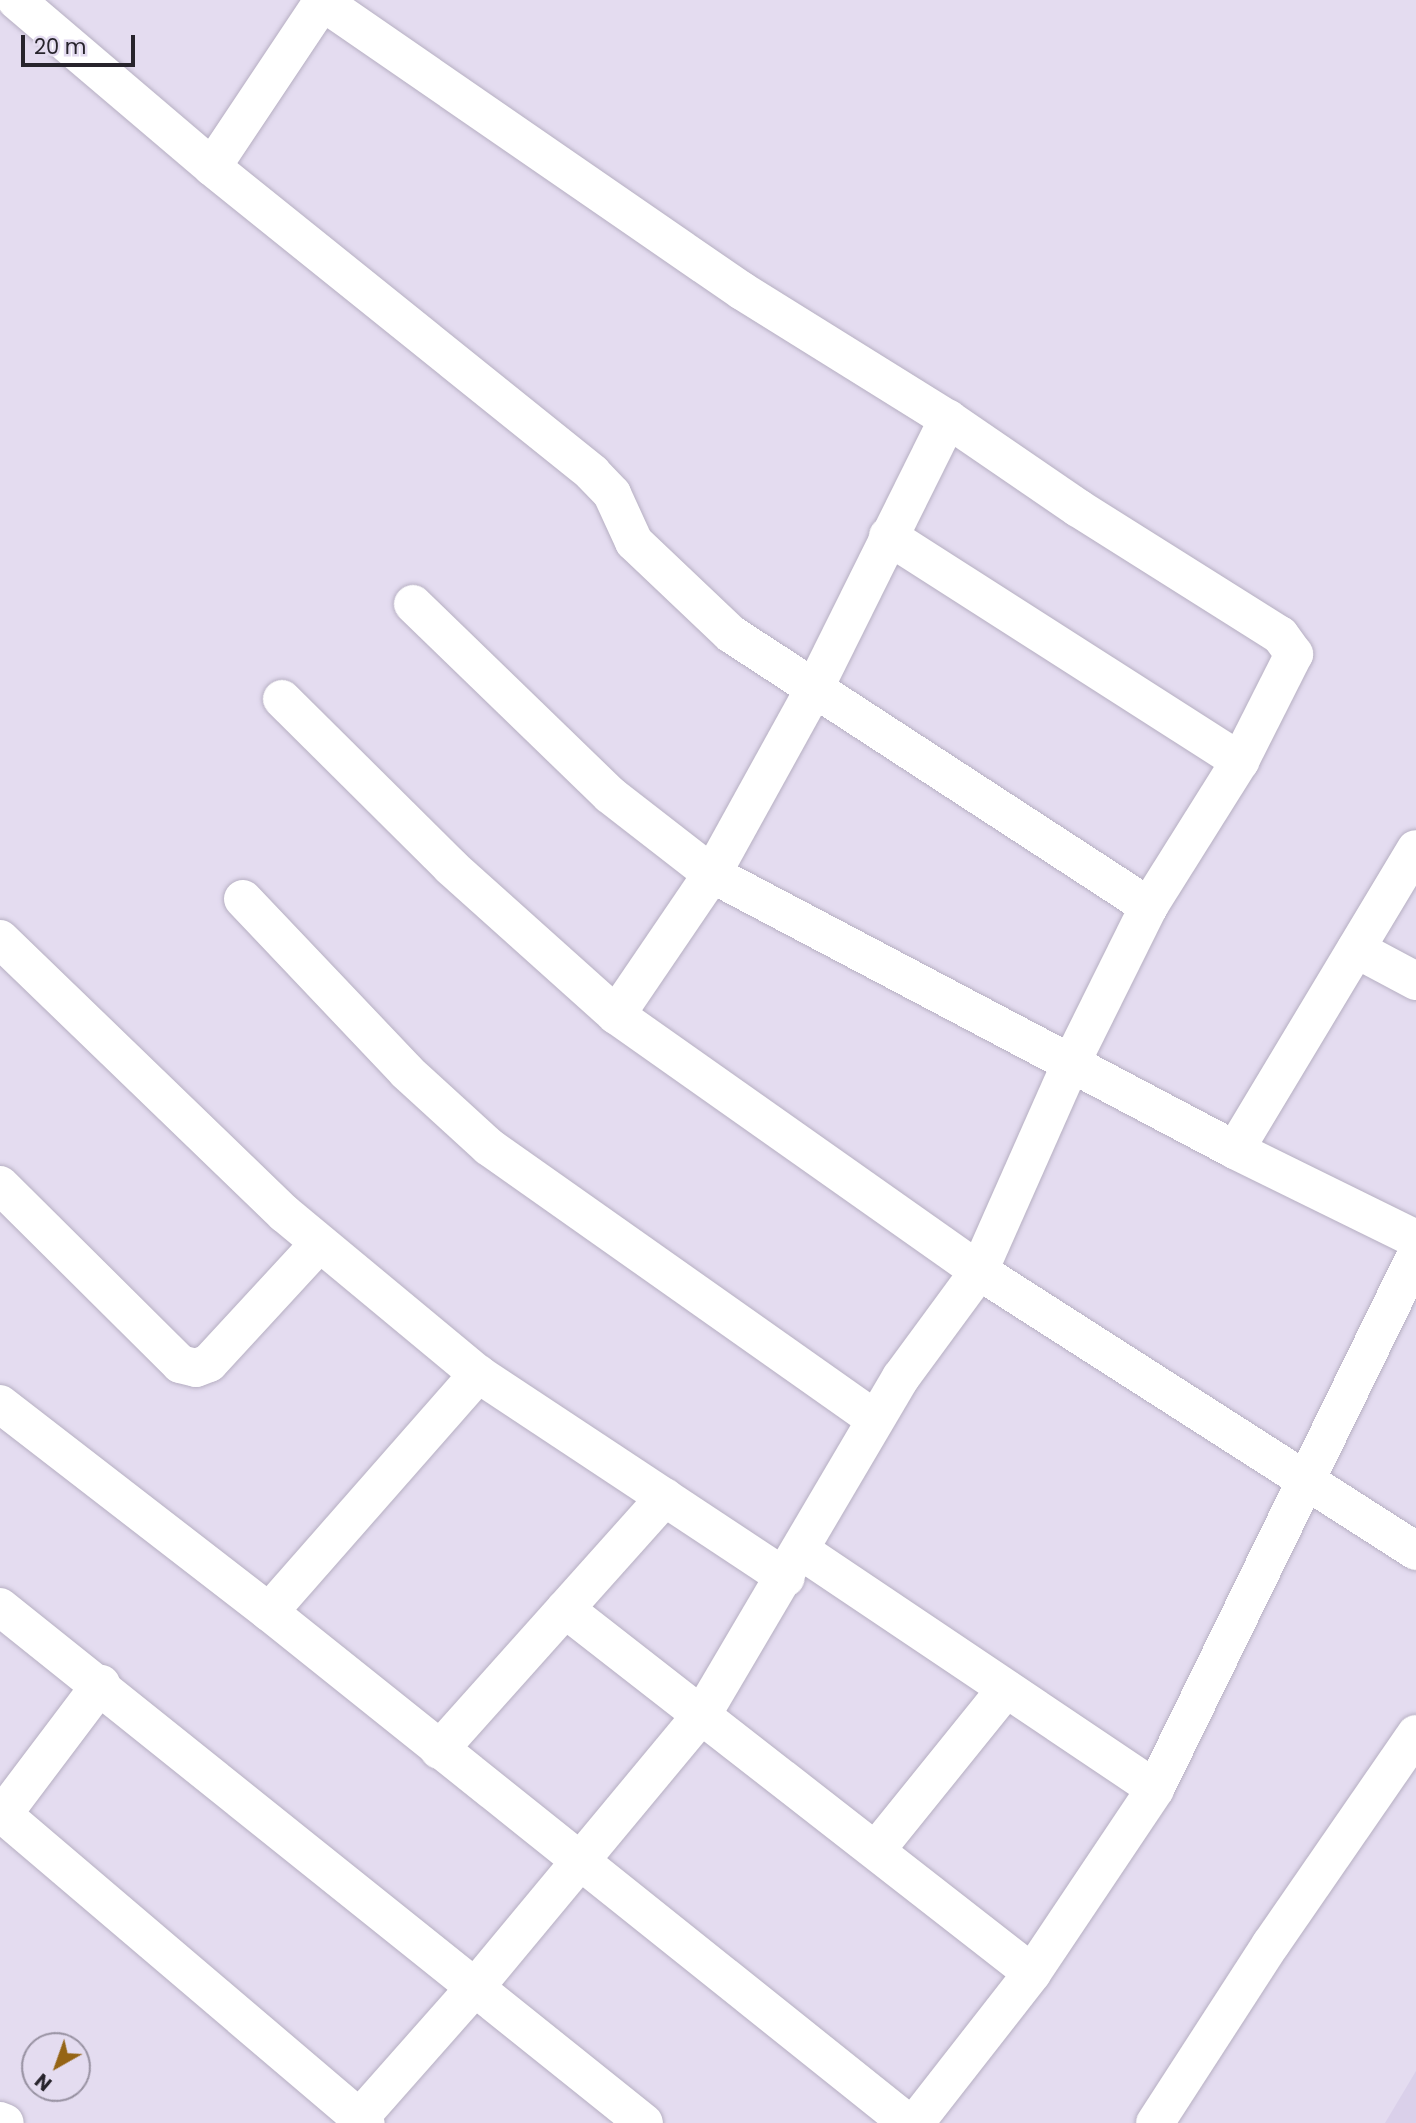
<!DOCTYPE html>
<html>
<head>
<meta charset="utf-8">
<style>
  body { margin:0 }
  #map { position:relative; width:1416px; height:2123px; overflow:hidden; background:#e4dcf0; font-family:Poppins,sans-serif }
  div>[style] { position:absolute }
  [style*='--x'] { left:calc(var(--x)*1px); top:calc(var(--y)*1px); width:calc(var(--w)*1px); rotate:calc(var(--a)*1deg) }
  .built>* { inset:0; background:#dad0ea }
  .roads { filter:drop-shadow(0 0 2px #b6afc2) drop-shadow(0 0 2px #b6afc2) }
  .minor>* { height:38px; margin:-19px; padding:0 19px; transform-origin:19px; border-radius:19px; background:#fff }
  span { translate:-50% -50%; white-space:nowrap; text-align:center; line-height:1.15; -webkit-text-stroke:5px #e4dcf0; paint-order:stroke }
  .north { position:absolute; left:21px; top:2032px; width:70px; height:70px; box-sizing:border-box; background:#e4dcf0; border:2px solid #9892a2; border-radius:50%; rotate:220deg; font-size:19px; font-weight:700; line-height:28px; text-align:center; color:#27242c }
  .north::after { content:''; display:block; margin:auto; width:24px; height:32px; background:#956415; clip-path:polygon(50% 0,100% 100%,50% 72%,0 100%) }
  .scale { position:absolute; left:21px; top:35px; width:114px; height:32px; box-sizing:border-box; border:4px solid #27242c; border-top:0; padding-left:9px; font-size:21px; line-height:24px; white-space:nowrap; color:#27242c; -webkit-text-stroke:5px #e4dcf0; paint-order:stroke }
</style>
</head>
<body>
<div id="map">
  <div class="built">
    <i style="clip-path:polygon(1416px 2071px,1416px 2123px,1385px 2123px)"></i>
  </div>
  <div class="roads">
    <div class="minor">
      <i style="--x:16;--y:0;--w:257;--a:40.4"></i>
      <i style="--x:212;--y:167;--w:488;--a:38.8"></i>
      <i style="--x:592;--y:473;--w:29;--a:46"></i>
      <i style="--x:612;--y:494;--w:53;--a:65.4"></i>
      <i style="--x:634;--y:542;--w:134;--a:43.5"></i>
      <i style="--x:731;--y:634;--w:499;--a:33.1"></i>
      <i style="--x:320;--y:0;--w:513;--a:34.59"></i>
      <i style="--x:742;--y:291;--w:243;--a:31.9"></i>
      <i style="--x:948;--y:419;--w:158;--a:34.4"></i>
      <i style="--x:1078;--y:508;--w:239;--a:32.2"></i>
      <i style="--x:1280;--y:635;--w:24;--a:54"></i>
      <i style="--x:1294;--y:654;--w:120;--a:116.8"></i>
      <i style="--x:1240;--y:761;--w:171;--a:122.1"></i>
      <i style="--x:1149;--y:906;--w:173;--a:116.4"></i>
      <i style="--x:1072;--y:1061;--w:230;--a:113.9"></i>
      <i style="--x:979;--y:1271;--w:132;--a:126.3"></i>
      <i style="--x:901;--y:1377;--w:390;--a:120.5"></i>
      <i style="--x:703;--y:1713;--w:354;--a:129.7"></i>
      <i style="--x:477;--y:1985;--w:184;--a:131.5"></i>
      <i style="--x:212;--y:167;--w:198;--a:-56.3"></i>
      <i style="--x:888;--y:536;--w:418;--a:32.6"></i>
      <i style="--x:413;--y:604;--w:274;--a:44.1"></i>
      <i style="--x:610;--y:795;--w:129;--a:37.8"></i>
      <i style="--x:712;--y:874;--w:591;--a:27.82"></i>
      <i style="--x:1235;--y:1150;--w:202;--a:26.2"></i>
      <i style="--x:282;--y:699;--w:238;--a:44.8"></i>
      <i style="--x:451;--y:867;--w:222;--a:41.9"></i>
      <i style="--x:616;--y:1015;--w:444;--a:35.2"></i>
      <i style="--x:979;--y:1271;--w:519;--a:32.65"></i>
      <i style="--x:243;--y:899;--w:238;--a:46.5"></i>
      <i style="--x:407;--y:1072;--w:111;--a:42.4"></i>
      <i style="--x:489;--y:1147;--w:472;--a:35.2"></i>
      <i style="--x:0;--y:939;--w:396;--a:44"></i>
      <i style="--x:285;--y:1214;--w:251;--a:39.7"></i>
      <i style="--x:478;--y:1374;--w:369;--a:33.5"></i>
      <i style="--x:1356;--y:949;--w:68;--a:28.1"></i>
      <i style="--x:616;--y:1015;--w:171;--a:-55.8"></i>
      <i style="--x:712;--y:874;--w:209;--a:-61.1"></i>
      <i style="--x:813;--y:691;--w:304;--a:-63.6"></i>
      <i style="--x:1235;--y:1150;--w:351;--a:-59"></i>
      <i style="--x:0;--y:1185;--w:254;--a:44.8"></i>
      <i style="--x:180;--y:1364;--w:16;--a:14"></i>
      <i style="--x:196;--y:1368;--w:14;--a:-21"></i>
      <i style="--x:209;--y:1363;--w:162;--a:-47.3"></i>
      <i style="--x:0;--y:1404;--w:340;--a:37.7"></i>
      <i style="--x:269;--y:1612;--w:818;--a:38.65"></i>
      <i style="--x:800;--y:1550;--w:428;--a:33.9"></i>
      <i style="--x:0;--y:1607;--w:825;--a:38.7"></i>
      <i style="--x:565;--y:1609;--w:592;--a:37.93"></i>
      <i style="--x:269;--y:1612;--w:317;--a:-48.7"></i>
      <i style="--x:439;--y:1750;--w:339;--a:-48.2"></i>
      <i style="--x:0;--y:1812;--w:480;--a:40.4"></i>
      <i style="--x:0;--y:1818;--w:168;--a:-53"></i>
      <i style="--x:876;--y:1850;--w:207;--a:-51.1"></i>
      <i style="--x:0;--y:2121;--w:5;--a:22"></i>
      <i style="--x:915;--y:2123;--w:190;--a:-52"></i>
      <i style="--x:1032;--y:1973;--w:221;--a:-56.2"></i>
      <i style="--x:1155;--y:1789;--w:594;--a:-63.95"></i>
      <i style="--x:1155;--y:2123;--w:213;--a:-57.1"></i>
      <i style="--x:1271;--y:1944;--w:255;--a:-55.4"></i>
    </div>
  </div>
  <div class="north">N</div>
  <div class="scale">20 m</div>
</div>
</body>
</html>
